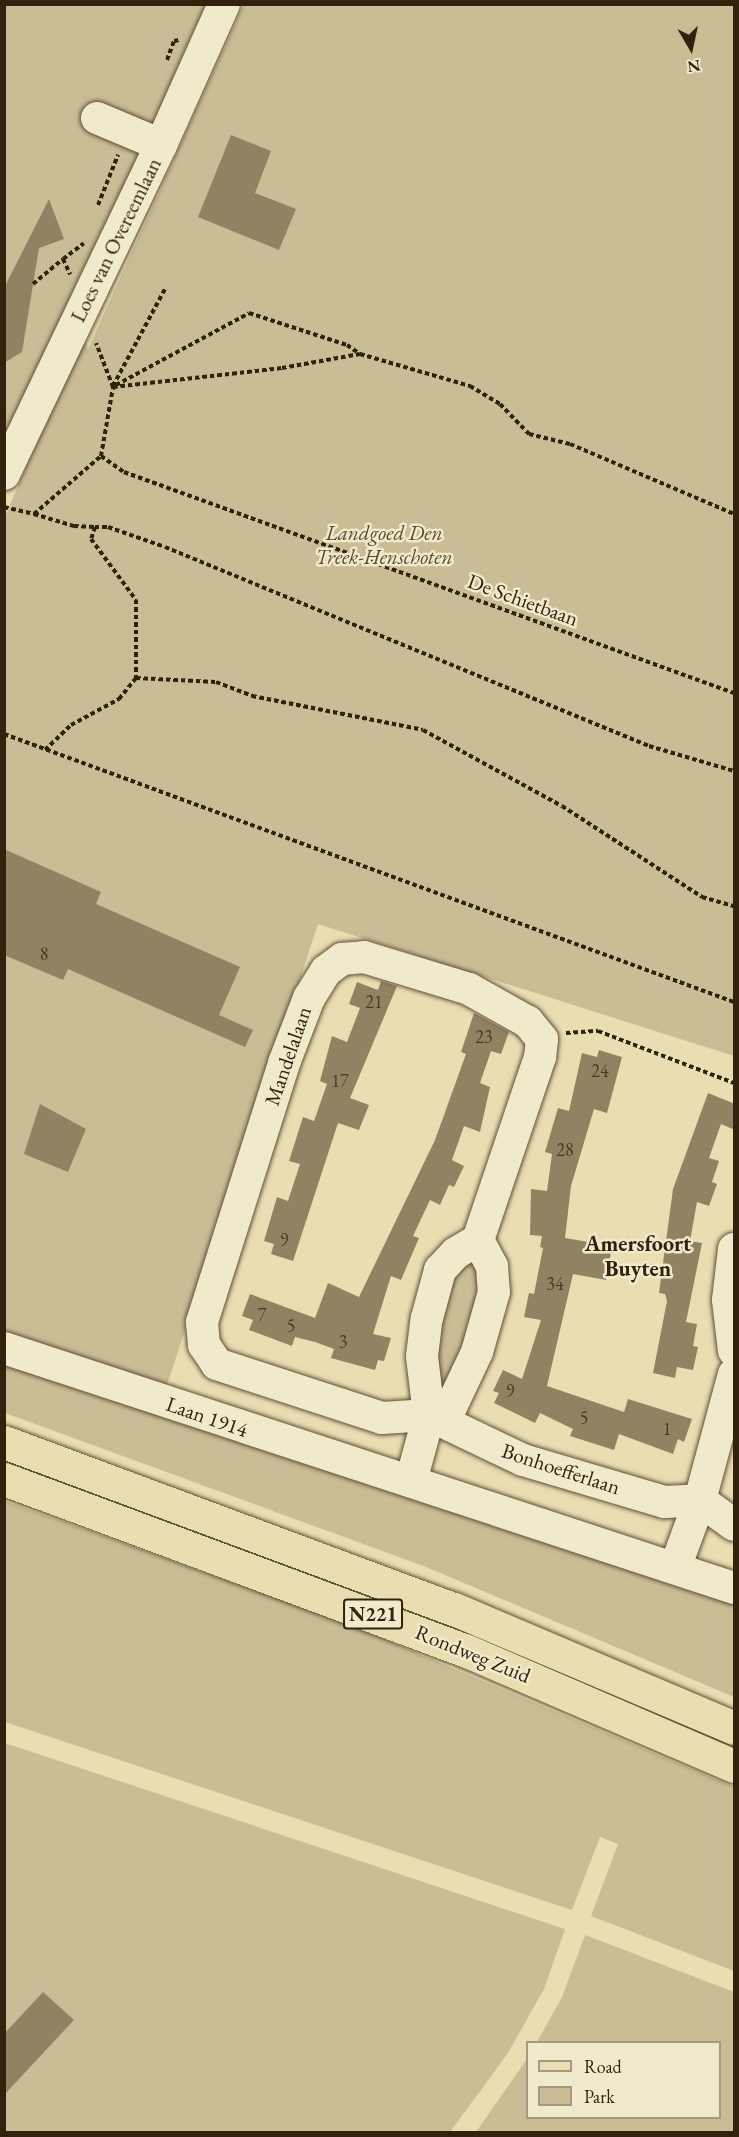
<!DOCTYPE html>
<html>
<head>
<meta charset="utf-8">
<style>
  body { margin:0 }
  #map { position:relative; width:739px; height:2137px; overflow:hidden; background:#e9ddb1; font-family:"EB Garamond",serif }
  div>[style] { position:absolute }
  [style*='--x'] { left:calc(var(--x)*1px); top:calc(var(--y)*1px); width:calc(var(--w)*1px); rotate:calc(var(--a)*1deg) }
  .green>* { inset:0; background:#cabd95 }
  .building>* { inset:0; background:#918362 }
  .path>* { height:4px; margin-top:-2px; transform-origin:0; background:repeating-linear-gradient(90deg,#32210d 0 4.5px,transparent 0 7.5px) }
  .roads { filter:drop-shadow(0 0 2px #605036) drop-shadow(0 0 2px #605036) }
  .minor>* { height:32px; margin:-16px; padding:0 16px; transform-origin:16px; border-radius:16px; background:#f1e9cc }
  .major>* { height:33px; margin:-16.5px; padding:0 16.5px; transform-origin:16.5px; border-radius:16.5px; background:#e9ddb1 }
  span { translate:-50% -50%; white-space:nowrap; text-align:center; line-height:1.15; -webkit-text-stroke:5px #f1e9cc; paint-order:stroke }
  .number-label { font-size:18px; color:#4a3a22 }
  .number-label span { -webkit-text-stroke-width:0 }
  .shield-label span { padding:2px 4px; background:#f1e9cc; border:2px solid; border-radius:4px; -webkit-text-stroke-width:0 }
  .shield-label { font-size:20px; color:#32210d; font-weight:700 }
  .street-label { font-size:21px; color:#32210d }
  .park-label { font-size:21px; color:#58482f; font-style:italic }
  .neighbourhood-label { font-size:22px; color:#32210d; font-weight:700 }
  .frame { position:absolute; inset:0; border:6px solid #32210d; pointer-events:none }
  .legend { position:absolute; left:526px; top:2041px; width:195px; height:78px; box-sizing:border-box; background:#f1e9cc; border:2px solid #a59980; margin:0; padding:8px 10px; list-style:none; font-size:18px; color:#32210d }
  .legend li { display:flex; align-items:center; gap:12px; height:30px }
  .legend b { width:30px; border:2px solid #a59980 }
  .north { position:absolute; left:661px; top:18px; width:60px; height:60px; -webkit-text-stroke:4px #f1e9cc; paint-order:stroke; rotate:171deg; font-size:16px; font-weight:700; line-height:24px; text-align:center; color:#32210d }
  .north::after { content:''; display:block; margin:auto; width:21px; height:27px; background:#32210d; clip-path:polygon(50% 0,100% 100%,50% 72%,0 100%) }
</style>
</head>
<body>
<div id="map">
  <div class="green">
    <i style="clip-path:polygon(5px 5px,224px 5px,159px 117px,5px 443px)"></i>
    <i style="clip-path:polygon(244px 5px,734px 5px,734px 1056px,318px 924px,165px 1391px,5px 1334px,4px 519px,83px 334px,88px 349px)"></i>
    <i style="clip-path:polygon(468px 1257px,487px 1278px,446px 1400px,430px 1368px,437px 1302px)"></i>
    <i style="clip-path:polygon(5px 1363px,734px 1603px,734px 1697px,426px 1567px,5px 1413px)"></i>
    <i style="clip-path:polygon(5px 1501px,345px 1623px,734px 1787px,734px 1971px,591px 1916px,618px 1844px,600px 1837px,572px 1910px,5px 1722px)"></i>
    <i style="clip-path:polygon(5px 1743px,565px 1929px,544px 1989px,508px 2053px,450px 2132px,5px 2132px)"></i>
    <i style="clip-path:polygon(585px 1935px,734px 1992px,734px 2132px,476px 2132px,527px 2059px,528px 2118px,720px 2118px,720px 2042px,537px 2042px,562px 1997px)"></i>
  </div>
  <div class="building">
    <i style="clip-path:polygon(231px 135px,271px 151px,255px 193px,296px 209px,279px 250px,198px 217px)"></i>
    <i style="clip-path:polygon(49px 199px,64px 239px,39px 248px,22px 352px,4px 363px,4px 288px)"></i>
    <i style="clip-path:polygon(4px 849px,101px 892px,96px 904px,240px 967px,219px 1015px,253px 1030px,245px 1047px,68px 969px,63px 980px,4px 955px)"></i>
    <i style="clip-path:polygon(381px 981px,397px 986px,350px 1098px,369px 1105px,359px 1130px,338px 1123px,293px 1261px,271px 1254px,274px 1244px,264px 1241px,277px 1197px,288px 1201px,300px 1164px,289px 1161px,303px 1117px,314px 1121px,327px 1084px,320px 1081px,332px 1036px,347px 1042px,360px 1008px,349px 1004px,357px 982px,378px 990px)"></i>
    <i style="clip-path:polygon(474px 1013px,509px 1032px,501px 1054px,491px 1051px,480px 1083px,490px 1087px,480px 1132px,464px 1126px,452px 1160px,464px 1166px,454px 1187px,449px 1185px,440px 1205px,430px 1200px,413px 1236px,419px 1238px,401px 1280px,391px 1276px,373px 1334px,391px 1338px,384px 1361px,378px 1360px,375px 1370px,331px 1358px,334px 1349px,315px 1342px,295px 1337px,292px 1346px,249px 1330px,253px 1320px,242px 1316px,250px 1294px,315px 1318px,328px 1283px,359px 1297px,435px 1140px,466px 1054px,461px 1052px)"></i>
    <i style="clip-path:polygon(599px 1050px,622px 1057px,607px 1113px,594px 1109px,571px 1186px,565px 1238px,612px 1246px,606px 1280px,573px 1274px,547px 1386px,624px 1412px,628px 1399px,692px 1419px,684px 1442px,678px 1439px,673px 1454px,619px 1434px,614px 1450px,570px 1436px,573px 1429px,540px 1413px,535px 1423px,494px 1403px,499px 1393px,493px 1391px,503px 1370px,522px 1379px,541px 1320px,524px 1317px,529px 1293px,534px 1294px,543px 1248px,540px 1247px,542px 1236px,530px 1235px,531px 1189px,547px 1191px,552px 1154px,545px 1152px,558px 1108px,569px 1111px,582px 1053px,597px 1057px)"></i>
    <i style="clip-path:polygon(708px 1093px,735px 1104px,735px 1130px,721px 1124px,709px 1158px,719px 1161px,712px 1182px,717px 1184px,709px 1206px,697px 1202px,690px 1241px,702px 1243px,686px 1322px,697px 1324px,693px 1346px,698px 1347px,693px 1370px,677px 1367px,675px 1378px,653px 1373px,667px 1301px,665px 1294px,659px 1293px,673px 1189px)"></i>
    <i style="clip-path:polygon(40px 1104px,86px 1129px,68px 1172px,24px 1154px)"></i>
    <i style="clip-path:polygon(43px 1992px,74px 2020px,4px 2095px,4px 2034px)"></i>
  </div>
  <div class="path">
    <i style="--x:167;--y:60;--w:20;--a:-70"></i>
    <i style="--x:174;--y:41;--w:5;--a:-11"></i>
    <i style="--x:98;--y:205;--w:54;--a:-68.2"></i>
    <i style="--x:63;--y:259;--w:26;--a:-37"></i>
    <i style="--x:33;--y:284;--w:39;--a:-40"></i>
    <i style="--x:63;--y:259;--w:17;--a:65"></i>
    <i style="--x:116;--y:385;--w:151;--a:-28.4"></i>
    <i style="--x:249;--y:313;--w:103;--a:18.1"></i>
    <i style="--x:347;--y:345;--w:16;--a:35"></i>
    <i style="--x:113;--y:386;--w:110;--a:-61.8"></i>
    <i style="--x:113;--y:387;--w:170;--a:-6.4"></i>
    <i style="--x:282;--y:368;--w:79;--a:-10.2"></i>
    <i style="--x:360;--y:354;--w:115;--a:16.2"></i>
    <i style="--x:470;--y:386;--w:35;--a:31"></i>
    <i style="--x:500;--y:404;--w:42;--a:46"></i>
    <i style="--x:529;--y:434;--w:42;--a:13.7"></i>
    <i style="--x:570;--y:444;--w:178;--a:23.1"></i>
    <i style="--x:101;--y:456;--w:28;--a:35"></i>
    <i style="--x:124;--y:472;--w:649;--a:19.92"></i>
    <i style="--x:4;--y:507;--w:31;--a:13"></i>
    <i style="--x:34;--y:514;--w:89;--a:-40.9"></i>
    <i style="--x:101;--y:456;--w:70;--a:-80.1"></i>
    <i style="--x:113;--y:387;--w:47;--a:-111.1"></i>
    <i style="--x:34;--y:514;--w:42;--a:16.7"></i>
    <i style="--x:74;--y:526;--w:21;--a:3"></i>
    <i style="--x:95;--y:527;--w:13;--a:108"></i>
    <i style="--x:91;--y:539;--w:76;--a:53.6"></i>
    <i style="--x:136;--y:600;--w:78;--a:90"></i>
    <i style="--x:95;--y:527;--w:13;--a:0"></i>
    <i style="--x:108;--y:527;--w:60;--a:19.3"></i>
    <i style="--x:165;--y:547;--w:523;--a:22.35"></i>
    <i style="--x:649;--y:746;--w:89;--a:16.4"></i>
    <i style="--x:4;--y:734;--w:778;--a:20.16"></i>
    <i style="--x:45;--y:750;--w:36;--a:-44"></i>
    <i style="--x:71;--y:725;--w:55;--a:-28.4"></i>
    <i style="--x:119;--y:699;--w:27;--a:-51"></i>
    <i style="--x:136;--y:678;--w:80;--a:2.9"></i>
    <i style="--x:216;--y:682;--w:39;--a:21"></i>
    <i style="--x:252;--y:696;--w:174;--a:11.2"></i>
    <i style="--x:423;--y:730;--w:158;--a:28.7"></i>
    <i style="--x:562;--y:806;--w:167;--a:33"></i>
    <i style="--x:702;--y:897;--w:33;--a:16"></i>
    <i style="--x:566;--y:1033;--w:32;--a:-4"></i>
    <i style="--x:598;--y:1031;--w:146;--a:20.9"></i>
  </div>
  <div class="roads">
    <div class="minor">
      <i style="--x:97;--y:118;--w:69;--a:22.9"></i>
      <i style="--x:4;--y:474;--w:365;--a:-64.5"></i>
      <i style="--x:161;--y:145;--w:154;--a:-65.9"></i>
      <i style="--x:734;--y:1249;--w:51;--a:96.7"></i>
      <i style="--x:728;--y:1300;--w:51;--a:83.3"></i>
      <i style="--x:4;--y:1348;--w:768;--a:18.2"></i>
      <i style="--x:734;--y:1374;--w:131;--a:105.1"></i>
      <i style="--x:700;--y:1500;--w:42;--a:36.3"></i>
      <i style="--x:429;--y:1415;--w:104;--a:25.6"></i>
      <i style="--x:523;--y:1460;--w:148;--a:16.5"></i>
      <i style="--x:665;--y:1502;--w:35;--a:-3"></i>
      <i style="--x:700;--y:1500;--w:72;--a:110.2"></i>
      <i style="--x:411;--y:1481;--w:68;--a:-74.7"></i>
      <i style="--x:429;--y:1415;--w:59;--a:-96.8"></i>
      <i style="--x:422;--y:1356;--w:38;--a:-83"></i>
      <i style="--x:427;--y:1318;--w:50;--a:-74.8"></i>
      <i style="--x:440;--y:1270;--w:23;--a:-47"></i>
      <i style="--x:456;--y:1253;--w:26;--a:-31"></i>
      <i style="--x:478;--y:1240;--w:30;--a:62"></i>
      <i style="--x:492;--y:1266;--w:26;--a:86"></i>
      <i style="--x:494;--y:1292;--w:62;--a:105.8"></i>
      <i style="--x:477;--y:1352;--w:61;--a:115.3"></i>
      <i style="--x:451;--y:1407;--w:23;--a:160"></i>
      <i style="--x:429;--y:1415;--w:47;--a:176.3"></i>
      <i style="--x:382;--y:1418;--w:174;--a:-161.9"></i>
      <i style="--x:217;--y:1364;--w:23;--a:-124"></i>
      <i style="--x:204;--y:1345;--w:23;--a:-95"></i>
      <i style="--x:202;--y:1322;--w:272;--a:-72.4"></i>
      <i style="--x:284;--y:1063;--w:70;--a:-69"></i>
      <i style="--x:309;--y:998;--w:32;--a:-58"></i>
      <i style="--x:326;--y:971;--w:20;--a:-37"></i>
      <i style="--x:342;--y:959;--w:22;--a:-5"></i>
      <i style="--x:364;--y:957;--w:110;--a:16.9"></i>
      <i style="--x:469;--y:989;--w:68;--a:29.2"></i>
      <i style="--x:528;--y:1022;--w:22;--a:51"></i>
      <i style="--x:542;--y:1039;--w:18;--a:96"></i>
      <i style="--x:540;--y:1057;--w:193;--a:108.7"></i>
    </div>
    <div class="major">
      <i style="--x:4;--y:1442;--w:480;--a:20.4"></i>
      <i style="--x:454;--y:1609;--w:304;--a:23"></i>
      <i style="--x:4;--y:1479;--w:494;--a:20.4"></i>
      <i style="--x:467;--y:1651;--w:291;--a:23.3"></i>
    </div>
  </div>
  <div class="number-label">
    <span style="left:44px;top:954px">8</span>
    <span style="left:374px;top:1002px">21</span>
    <span style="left:484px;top:1037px">23</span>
    <span style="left:600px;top:1071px">24</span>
    <span style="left:340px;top:1081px">17</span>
    <span style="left:565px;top:1150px">28</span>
    <span style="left:284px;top:1240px">9</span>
    <span style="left:555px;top:1284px">34</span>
    <span style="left:262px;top:1315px">7</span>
    <span style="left:291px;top:1326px">5</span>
    <span style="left:343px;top:1342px">3</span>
    <span style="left:510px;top:1391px">9</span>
    <span style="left:584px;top:1418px">5</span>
    <span style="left:667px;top:1429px">1</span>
  </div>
  <div class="shield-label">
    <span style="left:373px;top:1614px">N221</span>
  </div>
  <div class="street-label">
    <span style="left:116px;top:240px;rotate:-64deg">Loes van Overeemlaan</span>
    <span style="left:523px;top:600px;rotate:20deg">De Schietbaan</span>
    <span style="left:288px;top:1056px;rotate:-71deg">Mandelalaan</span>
    <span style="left:207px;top:1417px;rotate:19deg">Laan 1914</span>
    <span style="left:561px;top:1469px;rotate:18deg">Bonhoefferlaan</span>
    <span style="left:473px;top:1654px;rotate:22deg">Rondweg Zuid</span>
  </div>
  <div class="park-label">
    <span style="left:384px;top:545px">Landgoed Den<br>Treek-Henschoten</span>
  </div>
  <div class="neighbourhood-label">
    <span style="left:638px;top:1256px">Amersfoort<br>Buyten</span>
  </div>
  <div class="frame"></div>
  <ul class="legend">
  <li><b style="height:8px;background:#e9ddb1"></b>Road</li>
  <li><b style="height:16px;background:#cabd95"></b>Park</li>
  </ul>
  <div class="north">N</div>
</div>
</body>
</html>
